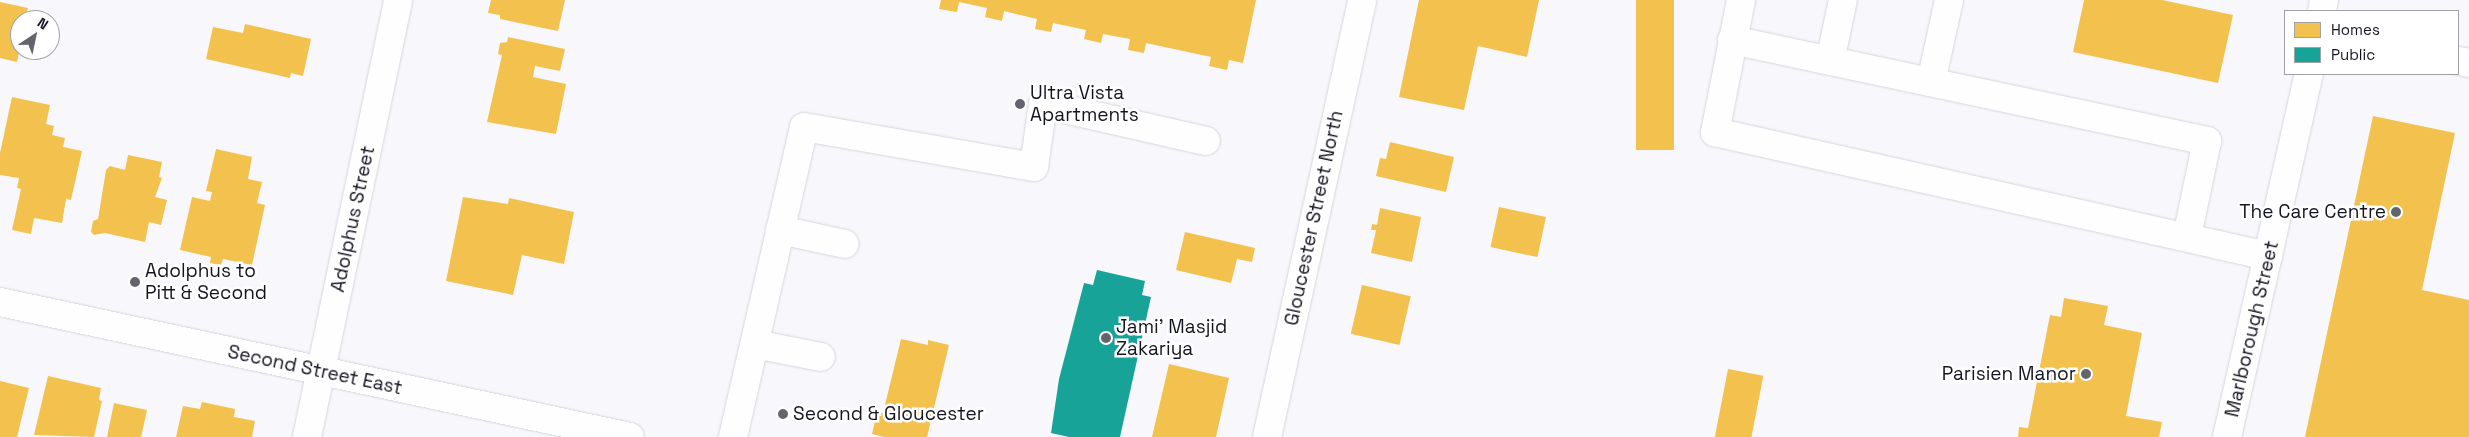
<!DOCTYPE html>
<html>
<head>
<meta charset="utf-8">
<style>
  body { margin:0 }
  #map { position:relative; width:2469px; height:437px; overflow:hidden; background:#f8f8fc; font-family:"Space Grotesk",sans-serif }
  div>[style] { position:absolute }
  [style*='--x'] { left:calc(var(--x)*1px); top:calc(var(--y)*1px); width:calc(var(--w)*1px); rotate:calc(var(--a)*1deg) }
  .homes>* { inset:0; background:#f2c14e; transform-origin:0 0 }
  .public>* { inset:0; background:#17a398 }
  .roads { filter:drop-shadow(0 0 1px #d4d5dd) drop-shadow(0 0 1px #d4d5dd) }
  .minor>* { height:28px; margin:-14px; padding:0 14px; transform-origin:14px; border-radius:14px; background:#fefeff }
  .major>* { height:28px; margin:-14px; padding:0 14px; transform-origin:14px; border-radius:14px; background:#fefeff }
  .dots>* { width:14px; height:14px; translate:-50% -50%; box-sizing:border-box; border:2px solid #fff; border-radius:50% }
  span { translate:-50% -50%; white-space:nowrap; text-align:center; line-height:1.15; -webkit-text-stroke:5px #fff; paint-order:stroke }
  .poi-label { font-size:19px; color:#141522 }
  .left { translate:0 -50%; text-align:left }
  .right { translate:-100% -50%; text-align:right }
  .street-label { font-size:19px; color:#141522 }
  .legend { position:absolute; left:2284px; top:10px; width:175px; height:65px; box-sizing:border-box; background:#fff; border:1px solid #a1a1a7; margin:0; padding:6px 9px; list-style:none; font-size:15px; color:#141522 }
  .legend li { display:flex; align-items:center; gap:10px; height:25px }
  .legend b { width:25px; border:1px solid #a1a1a7 }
  .north { position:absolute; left:10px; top:10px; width:50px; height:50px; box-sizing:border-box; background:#fff; border:1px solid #a1a1a7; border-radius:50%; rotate:34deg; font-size:14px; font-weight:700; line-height:20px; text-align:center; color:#141522 }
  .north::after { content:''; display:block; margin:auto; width:18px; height:22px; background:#64646e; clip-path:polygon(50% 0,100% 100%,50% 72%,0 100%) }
</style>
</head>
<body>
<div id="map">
  <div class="homes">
    <i style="clip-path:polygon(491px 0,565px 0,558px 31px,500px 19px,500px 15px,488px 13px)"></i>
    <i style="clip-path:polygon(941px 0,1256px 0,1243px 63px,1229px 60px,1227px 70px,1209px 66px,1211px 57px,1146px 43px,1144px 53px,1128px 50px,1130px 39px,1103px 34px,1101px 43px,1084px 39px,1086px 30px,1053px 23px,1051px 32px,1035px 29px,1037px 19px,1004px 11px,1002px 21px,985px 17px,987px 8px,959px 2px,957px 12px,939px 9px)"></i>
    <i style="clip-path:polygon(1419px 0,1539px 0,1527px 57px,1478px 46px,1464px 110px,1399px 97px)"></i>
    <i style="left:1636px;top:0;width:38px;height:150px"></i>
    <i style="clip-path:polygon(2084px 0,2162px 0,2233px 15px,2218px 83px,2073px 52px)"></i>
    <i style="clip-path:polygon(0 2px,28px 8px,25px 20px,20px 20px,20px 47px,17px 62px,0 58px)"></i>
    <i style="clip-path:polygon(245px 24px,311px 39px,303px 76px,291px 73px,290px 78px,206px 59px,213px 27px,243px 33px)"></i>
    <i style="clip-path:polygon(508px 37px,565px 49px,560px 71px,535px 66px,533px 77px,566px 84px,556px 134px,487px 122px,502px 55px,498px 54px,500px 43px,507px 42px)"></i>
    <i style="clip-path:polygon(12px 97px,50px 105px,46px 124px,54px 126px,52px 135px,65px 138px,63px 147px,82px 151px,71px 200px,66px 199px,62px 223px,34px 218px,31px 234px,12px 230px,21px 189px,17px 188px,19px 178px,0 175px,0 153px)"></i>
    <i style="clip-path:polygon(2373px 116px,2455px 133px,2422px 290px,2469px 300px,2469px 437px,2305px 437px)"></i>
    <i style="clip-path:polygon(1390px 142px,1454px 157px,1446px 192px,1376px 176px,1380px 158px,1386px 159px)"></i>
    <i style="clip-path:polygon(216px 149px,252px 157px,248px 179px,262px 182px,257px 203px,265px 205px,252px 265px,223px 259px,221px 265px,210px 263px,211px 257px,180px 250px,192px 197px,210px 201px,212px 192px,206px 191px)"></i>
    <i style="clip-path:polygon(128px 155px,162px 162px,159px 177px,162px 178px,155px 197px,167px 200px,161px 225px,149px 222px,145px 242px,105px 233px,94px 235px,91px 232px,93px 221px,98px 219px,106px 170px,110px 166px,125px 170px)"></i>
    <i style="clip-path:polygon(463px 197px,508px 204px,509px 198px,574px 212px,564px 264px,522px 255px,513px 295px,446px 281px)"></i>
    <i style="left:1499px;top:207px;width:48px;height:41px;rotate:12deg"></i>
    <i style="clip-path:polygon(1380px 208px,1421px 217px,1412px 262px,1371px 253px,1376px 230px,1371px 230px,1372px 224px,1377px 225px)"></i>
    <i style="clip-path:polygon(1185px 232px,1255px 248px,1252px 262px,1237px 259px,1231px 283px,1176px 270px)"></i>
    <i style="left:1362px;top:285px;width:50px;height:50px;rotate:13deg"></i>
    <i style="clip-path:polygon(2064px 298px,2108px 306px,2104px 325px,2142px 333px,2126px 416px,2162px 422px,2159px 437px,2018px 437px,2019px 427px,2028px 428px,2050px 315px,2061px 317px)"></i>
    <i style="clip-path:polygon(901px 339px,928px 345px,928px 340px,949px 345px,927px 437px,884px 437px,872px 434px,877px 412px,883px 413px)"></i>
    <i style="clip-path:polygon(1169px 364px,1229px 378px,1216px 437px,1152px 437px)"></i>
    <i style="left:1728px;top:369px;width:36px;height:69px;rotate:11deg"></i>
    <i style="clip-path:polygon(48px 376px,101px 388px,99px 400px,102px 401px,94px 437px,34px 435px)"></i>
    <i style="clip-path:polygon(0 381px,29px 388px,17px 437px,0 437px)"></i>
    <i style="clip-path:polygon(202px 402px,235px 409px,234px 417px,255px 421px,252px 437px,176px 437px,183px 406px,200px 409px)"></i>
    <i style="clip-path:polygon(114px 403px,147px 410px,141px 437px,107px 437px)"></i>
  </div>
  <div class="public">
    <i style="clip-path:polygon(1097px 270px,1145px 281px,1142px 295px,1151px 297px,1120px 437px,1069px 437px,1051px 433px,1059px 379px,1084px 283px,1093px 285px)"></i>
  </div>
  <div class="roads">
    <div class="minor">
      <i style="--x:1741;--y:0;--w:135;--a:101.1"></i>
      <i style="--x:1715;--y:132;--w:567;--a:12.64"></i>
      <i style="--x:2322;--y:11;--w:11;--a:-80"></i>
      <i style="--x:1732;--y:40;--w:486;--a:12"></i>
      <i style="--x:2207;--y:141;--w:98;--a:101.8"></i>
      <i style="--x:1830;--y:61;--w:62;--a:-78"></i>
      <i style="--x:2458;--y:61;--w:11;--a:10"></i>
      <i style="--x:1931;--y:82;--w:84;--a:-77.6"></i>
      <i style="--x:780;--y:230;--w:66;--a:12.2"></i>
      <i style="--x:755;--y:344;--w:67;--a:11.1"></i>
      <i style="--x:307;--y:437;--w:446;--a:-78.2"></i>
      <i style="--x:733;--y:437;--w:318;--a:-77.1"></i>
      <i style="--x:804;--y:127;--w:233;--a:9.9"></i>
      <i style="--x:1034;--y:167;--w:64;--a:-81.9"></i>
      <i style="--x:1043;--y:104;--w:167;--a:12.8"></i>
      <i style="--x:1267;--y:437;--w:447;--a:-77.7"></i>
      <i style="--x:2227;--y:437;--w:372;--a:-77.3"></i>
    </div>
    <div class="major">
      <i style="--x:0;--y:302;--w:644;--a:12.09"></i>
    </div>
  </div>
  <div class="dots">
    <i style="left:1020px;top:104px;background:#64646e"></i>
    <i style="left:2396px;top:212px;background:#64646e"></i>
    <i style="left:135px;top:282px;background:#64646e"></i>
    <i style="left:1106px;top:338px;background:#64646e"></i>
    <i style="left:2086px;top:374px;background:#64646e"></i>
    <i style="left:783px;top:414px;background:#64646e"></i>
  </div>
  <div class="poi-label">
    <span class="left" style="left:1030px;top:104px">Ultra Vista<br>Apartments</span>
    <span class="right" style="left:2386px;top:212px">The Care Centre</span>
    <span class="left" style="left:145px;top:282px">Adolphus to<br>Pitt &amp; Second</span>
    <span class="left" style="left:1116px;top:338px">Jami' Masjid<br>Zakariya</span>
    <span class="right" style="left:2076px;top:374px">Parisien Manor</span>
    <span class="left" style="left:793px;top:414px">Second &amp; Gloucester</span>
  </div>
  <div class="street-label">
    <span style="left:1314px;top:218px;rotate:-78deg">Gloucester Street North</span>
    <span style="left:353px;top:219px;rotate:-78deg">Adolphus Street</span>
    <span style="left:2252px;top:329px;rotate:-77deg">Marlborough Street</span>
    <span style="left:315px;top:370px;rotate:12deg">Second Street East</span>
  </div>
  <ul class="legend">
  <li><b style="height:14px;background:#f2c14e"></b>Homes</li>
  <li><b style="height:14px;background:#17a398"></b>Public</li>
  </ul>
  <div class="north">N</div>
</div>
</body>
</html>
